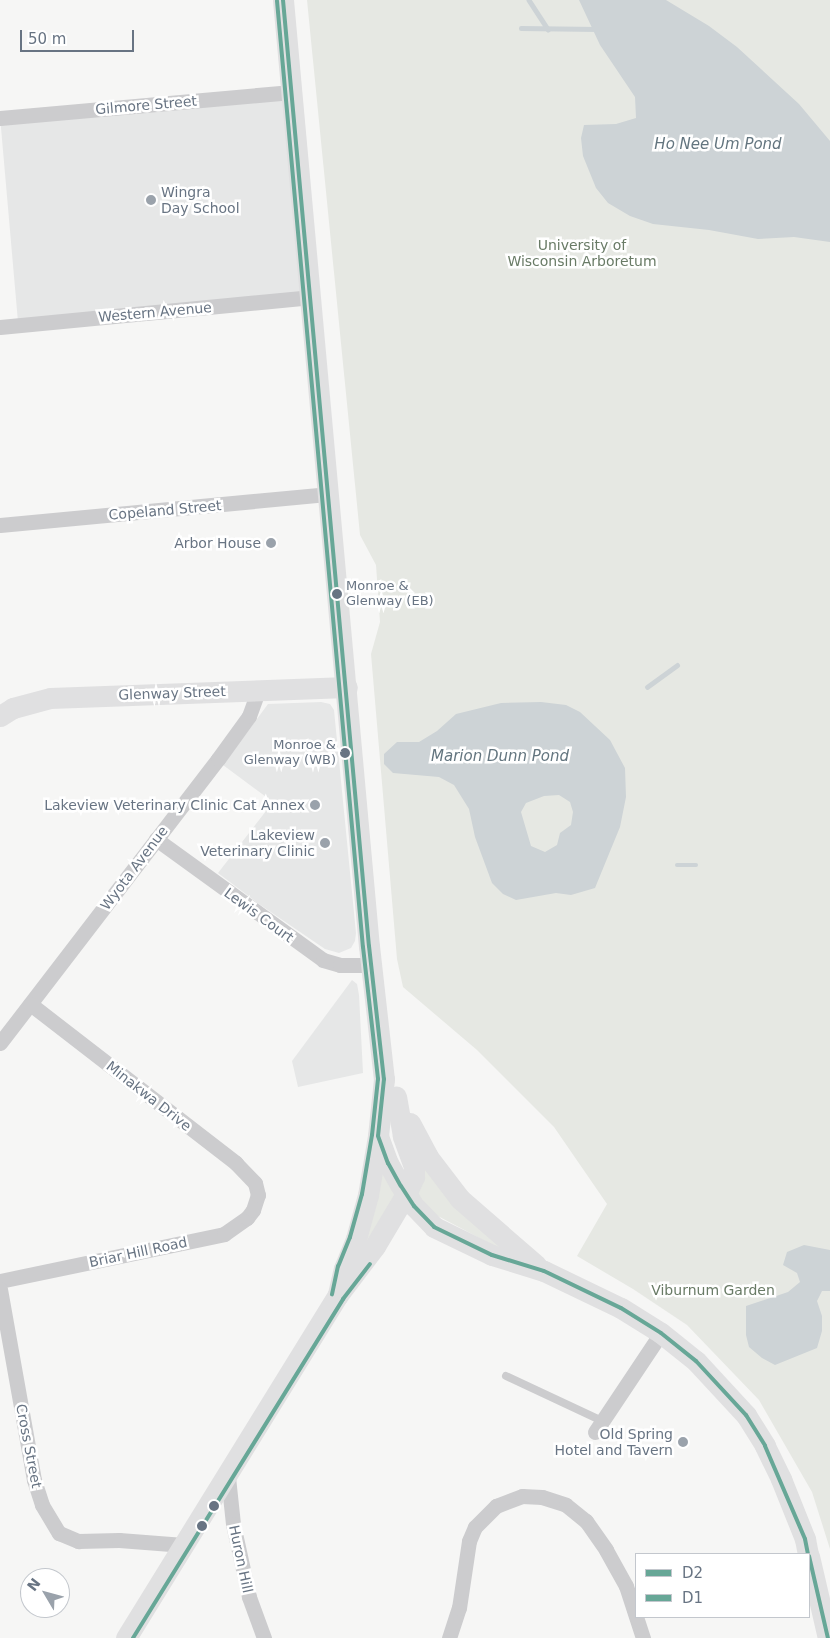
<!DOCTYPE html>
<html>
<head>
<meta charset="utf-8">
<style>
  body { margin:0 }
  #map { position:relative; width:830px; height:1638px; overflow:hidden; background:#f6f6f5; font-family:"DejaVu Sans",sans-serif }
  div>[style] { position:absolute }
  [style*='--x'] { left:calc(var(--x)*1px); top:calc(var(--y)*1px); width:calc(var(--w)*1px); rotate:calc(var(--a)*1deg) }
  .built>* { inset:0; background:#e6e7e7; transform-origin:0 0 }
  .green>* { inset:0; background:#e6e8e3 }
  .water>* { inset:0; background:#cdd3d6 }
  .stream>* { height:4.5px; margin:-2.25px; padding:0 2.25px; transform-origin:2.25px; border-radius:2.25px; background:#cdd3d6 }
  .lane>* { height:8px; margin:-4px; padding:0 4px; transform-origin:4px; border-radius:4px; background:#ccccce }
  .street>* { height:15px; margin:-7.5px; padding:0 7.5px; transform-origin:7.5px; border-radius:7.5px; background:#ccccce }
  .secondary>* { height:21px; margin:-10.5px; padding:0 10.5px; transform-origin:10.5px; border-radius:10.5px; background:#e0e0e1 }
  .bus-1>* { height:4px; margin:-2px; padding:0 2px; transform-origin:2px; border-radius:2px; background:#67a797 }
  .bus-2>* { height:4px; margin:-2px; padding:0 2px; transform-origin:2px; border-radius:2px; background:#67a797 }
  .dots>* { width:14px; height:14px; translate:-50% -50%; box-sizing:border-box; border:2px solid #fff; border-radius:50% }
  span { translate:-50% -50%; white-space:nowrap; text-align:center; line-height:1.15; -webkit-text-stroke:5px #fff; paint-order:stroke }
  .bus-label { font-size:13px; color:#687483 }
  .left { translate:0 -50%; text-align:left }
  .right { translate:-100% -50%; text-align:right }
  .street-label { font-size:14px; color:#687483 }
  .poi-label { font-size:14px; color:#687483 }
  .park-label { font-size:14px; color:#697b66 }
  .water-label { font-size:15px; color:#63757f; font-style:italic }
  .legend { position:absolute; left:635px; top:1553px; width:175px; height:65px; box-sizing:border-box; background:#fff; border:1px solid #c3c7cd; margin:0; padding:6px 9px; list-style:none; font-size:15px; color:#687483 }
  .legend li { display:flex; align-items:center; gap:10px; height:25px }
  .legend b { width:25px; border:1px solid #c3c7cd }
  .north { position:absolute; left:20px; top:1568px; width:50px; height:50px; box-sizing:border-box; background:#fff; border:1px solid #c3c7cd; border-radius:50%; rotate:307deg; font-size:14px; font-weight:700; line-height:20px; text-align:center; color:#687483 }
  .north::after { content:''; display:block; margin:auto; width:18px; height:22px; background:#9aa2ab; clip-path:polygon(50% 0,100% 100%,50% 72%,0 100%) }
  .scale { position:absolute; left:20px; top:30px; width:114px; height:22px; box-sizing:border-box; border:2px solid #687483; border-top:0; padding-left:6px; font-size:15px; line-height:18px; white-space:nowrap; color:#687483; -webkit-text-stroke:4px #fff; paint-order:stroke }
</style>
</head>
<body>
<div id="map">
  <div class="built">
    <i style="left:292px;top:92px;width:206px;height:293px;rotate:85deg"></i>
    <i style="clip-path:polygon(321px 702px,330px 704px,334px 710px,356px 933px,355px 941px,351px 948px,339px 953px,325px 949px,259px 904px,218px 873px,273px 802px,223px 765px,268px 704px)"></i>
    <i style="clip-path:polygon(352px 980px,357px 984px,359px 995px,363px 1073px,298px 1087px,292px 1061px)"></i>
  </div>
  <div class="green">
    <i style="clip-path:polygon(307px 0,830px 0,830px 1549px,812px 1492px,759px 1400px,687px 1325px,633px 1289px,577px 1256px,607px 1204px,554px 1127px,477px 1050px,403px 987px,397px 959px,371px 654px,380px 622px,376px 565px,360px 535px)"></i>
    <i style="clip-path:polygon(402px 1115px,508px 1253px,434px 1214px,416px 1192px)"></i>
    <i style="clip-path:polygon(380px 1159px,399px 1195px,372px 1241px,362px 1239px)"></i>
  </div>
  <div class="water">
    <i style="clip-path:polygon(579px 0,666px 0,709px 26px,737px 47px,799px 104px,830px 141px,830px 242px,794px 237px,758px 239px,709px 230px,653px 224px,630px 216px,608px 203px,596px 188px,583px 156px,581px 138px,584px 125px,616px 124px,636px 118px,635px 97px,600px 45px)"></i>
    <i style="clip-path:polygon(evenodd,541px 702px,566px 705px,580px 712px,610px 740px,625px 768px,626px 797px,620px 827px,595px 888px,571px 895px,556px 893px,516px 900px,503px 894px,492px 883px,475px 837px,469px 809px,454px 785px,439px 777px,393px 773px,384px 764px,384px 754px,397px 742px,419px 742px,437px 731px,456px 714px,501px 703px,541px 702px,559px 795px,570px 802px,573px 812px,571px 825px,560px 833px,557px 845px,545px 852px,531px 846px,521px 812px,526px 803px,544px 796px,559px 795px)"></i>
    <i style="clip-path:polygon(804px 1245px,830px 1250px,830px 1291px,822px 1291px,817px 1301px,822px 1316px,822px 1331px,817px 1348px,775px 1365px,762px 1358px,749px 1347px,746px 1335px,746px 1306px,788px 1292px,800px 1282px,797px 1273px,783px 1265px,787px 1252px)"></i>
  </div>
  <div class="stream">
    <i style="--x:529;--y:0;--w:35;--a:57"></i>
    <i style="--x:521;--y:28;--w:76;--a:0.8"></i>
    <i style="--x:647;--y:687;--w:37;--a:-36"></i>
    <i style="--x:677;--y:865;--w:19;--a:0"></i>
  </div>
  <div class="lane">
    <i style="--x:506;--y:1376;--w:106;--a:25.1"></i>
  </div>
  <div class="street">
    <i style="--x:0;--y:118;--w:293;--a:-5.1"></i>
    <i style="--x:0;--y:327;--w:311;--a:-5.5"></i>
    <i style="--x:0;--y:525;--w:331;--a:-5.4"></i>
    <i style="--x:156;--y:839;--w:206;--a:35.9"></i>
    <i style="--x:323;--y:960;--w:18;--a:16"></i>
    <i style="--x:340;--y:965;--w:31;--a:0"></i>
    <i style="--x:0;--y:1043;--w:358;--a:-52.5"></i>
    <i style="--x:218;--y:759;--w:53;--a:-54.2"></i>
    <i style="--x:249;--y:716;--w:29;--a:-70"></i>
    <i style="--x:0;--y:1281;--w:229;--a:-11.8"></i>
    <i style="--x:224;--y:1234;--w:28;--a:-35"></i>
    <i style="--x:247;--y:1218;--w:10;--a:-53"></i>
    <i style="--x:253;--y:1210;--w:16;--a:-72"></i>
    <i style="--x:258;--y:1195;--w:12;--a:-104"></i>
    <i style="--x:255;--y:1183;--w:28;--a:-134"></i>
    <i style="--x:236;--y:1163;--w:260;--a:-142.3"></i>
    <i style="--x:0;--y:1289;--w:194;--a:79.9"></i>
    <i style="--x:34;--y:1480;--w:26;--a:72"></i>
    <i style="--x:42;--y:1505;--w:33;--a:59"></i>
    <i style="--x:59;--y:1533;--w:21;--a:23"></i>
    <i style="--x:78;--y:1541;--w:41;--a:-1.4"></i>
    <i style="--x:119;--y:1540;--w:65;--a:4.4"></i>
    <i style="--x:595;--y:1432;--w:119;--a:-56.3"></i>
    <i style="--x:228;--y:1477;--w:47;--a:83.9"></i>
    <i style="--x:233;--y:1524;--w:75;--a:77.6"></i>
    <i style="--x:249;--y:1597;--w:44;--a:69.9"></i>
    <i style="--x:449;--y:1638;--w:32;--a:-72"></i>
    <i style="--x:459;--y:1608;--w:68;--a:-81.5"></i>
    <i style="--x:469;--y:1541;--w:15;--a:-67"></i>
    <i style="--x:475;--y:1527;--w:30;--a:-45"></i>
    <i style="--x:496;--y:1506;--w:28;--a:-21"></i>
    <i style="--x:522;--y:1496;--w:20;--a:3"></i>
    <i style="--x:542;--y:1497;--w:25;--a:18"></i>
    <i style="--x:566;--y:1505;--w:26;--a:39"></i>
    <i style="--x:586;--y:1521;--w:35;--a:55"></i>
    <i style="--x:606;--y:1550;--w:41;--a:60.9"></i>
    <i style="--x:626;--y:1586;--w:55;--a:71.9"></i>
  </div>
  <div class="secondary">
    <i style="--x:283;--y:0;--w:950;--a:84.81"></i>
    <i style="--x:369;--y:946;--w:134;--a:83.6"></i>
    <i style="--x:384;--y:1079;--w:57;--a:96"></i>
    <i style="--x:378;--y:1136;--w:60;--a:99.6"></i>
    <i style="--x:368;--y:1195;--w:46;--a:105.3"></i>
    <i style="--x:356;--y:1239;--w:31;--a:112"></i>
    <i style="--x:344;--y:1268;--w:28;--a:103"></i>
    <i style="--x:0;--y:716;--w:15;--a:-32"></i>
    <i style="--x:13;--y:708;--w:38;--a:-15"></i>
    <i style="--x:50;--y:698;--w:297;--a:-2.1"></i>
    <i style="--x:410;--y:1123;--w:38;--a:62"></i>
    <i style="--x:428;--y:1157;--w:53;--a:52.7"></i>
    <i style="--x:460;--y:1199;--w:101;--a:41"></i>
    <i style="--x:378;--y:1136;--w:29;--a:70"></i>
    <i style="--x:388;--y:1163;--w:26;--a:61"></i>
    <i style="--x:401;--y:1186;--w:24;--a:57"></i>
    <i style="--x:414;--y:1206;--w:29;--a:46"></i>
    <i style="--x:434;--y:1227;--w:64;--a:25.8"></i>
    <i style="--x:492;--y:1255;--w:54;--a:17.1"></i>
    <i style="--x:544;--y:1271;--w:85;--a:25.7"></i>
    <i style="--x:621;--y:1308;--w:47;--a:32"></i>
    <i style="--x:661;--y:1333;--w:45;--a:38.7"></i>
    <i style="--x:696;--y:1361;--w:74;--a:47.2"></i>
    <i style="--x:746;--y:1415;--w:36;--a:58"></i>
    <i style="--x:765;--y:1446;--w:37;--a:64"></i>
    <i style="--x:781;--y:1479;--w:65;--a:68.2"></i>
    <i style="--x:805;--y:1539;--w:15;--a:79"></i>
    <i style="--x:809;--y:1556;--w:84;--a:77"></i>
    <i style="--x:126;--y:1638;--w:403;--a:-58.3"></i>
    <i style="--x:338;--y:1295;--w:61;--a:-52.9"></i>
    <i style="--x:375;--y:1246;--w:61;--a:-59.2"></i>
    <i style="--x:406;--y:1194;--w:19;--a:-65"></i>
    <i style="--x:414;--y:1177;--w:10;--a:-90"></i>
    <i style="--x:414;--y:1167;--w:33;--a:-110"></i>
    <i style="--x:403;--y:1136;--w:40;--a:-100"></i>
  </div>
  <div class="bus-1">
    <i style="--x:283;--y:0;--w:950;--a:84.81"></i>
    <i style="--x:369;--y:946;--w:134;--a:83.6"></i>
    <i style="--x:384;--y:1079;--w:57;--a:96"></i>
    <i style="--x:378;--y:1136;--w:29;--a:70"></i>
    <i style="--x:388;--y:1163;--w:26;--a:61"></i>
    <i style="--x:401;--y:1186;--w:24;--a:57"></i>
    <i style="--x:414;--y:1206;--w:29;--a:46"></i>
    <i style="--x:434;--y:1227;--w:64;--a:25.8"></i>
    <i style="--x:492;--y:1255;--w:54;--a:17.1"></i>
    <i style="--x:544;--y:1271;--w:85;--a:25.7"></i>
    <i style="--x:621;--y:1308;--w:47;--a:32"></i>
    <i style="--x:661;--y:1333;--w:45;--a:38.7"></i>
    <i style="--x:696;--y:1361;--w:74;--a:47.2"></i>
    <i style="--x:746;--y:1415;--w:36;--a:58"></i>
    <i style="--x:765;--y:1446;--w:101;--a:66.7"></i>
    <i style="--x:805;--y:1539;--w:15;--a:79"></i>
    <i style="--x:809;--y:1556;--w:84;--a:77"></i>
  </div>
  <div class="bus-2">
    <i style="--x:277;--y:1;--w:950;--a:84.81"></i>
    <i style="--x:363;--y:947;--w:133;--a:83.5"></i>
    <i style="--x:378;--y:1079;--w:56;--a:96.1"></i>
    <i style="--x:372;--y:1135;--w:60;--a:99.6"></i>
    <i style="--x:362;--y:1194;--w:45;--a:105.6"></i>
    <i style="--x:350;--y:1237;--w:31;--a:112"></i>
    <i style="--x:338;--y:1266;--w:29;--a:102"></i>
    <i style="--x:133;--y:1638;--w:399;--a:-58.2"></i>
    <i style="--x:343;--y:1299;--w:44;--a:-52.4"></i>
  </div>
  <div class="dots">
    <i style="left:151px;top:200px;background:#9aa2ab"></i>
    <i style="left:271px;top:543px;background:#9aa2ab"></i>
    <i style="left:337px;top:594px;background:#687483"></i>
    <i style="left:345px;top:753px;background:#687483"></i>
    <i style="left:315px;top:805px;background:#9aa2ab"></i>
    <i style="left:325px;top:843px;background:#9aa2ab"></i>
    <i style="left:683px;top:1442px;background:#9aa2ab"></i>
    <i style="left:214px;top:1506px;background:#687483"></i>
    <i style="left:202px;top:1526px;background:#687483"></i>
  </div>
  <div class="bus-label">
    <span class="left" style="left:346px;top:594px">Monroe &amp;<br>Glenway (EB)</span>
    <span class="right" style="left:336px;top:753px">Monroe &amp;<br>Glenway (WB)</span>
  </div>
  <div class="street-label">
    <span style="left:146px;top:105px;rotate:-5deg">Gilmore Street</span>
    <span style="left:155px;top:312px;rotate:-5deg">Western Avenue</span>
    <span style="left:165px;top:510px;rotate:-5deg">Copeland Street</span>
    <span style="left:172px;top:693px;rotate:-2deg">Glenway Street</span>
    <span style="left:134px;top:868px;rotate:-53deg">Wyota Avenue</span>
    <span style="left:259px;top:915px;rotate:36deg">Lewis Court</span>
    <span style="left:149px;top:1096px;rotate:38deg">Minakwa Drive</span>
    <span style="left:138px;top:1252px;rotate:-12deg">Briar Hill Road</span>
    <span style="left:29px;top:1446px;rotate:79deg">Cross Street</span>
    <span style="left:241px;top:1559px;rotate:78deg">Huron Hill</span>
  </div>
  <div class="poi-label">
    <span class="left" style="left:161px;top:200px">Wingra<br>Day School</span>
    <span class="right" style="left:261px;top:543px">Arbor House</span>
    <span class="right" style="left:305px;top:805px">Lakeview Veterinary Clinic Cat Annex</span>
    <span class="right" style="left:315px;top:843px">Lakeview<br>Veterinary Clinic</span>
    <span class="right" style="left:673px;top:1442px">Old Spring<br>Hotel and Tavern</span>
  </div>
  <div class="park-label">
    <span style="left:582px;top:253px">University of<br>Wisconsin Arboretum</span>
    <span style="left:713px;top:1290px">Viburnum Garden</span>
  </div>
  <div class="water-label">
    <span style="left:718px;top:145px">Ho Nee Um Pond</span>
    <span style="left:500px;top:757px">Marion Dunn Pond</span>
  </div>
  <ul class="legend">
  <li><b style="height:6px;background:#67a797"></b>D2</li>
  <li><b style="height:6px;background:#67a797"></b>D1</li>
  </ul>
  <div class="north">N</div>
  <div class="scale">50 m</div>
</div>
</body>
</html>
